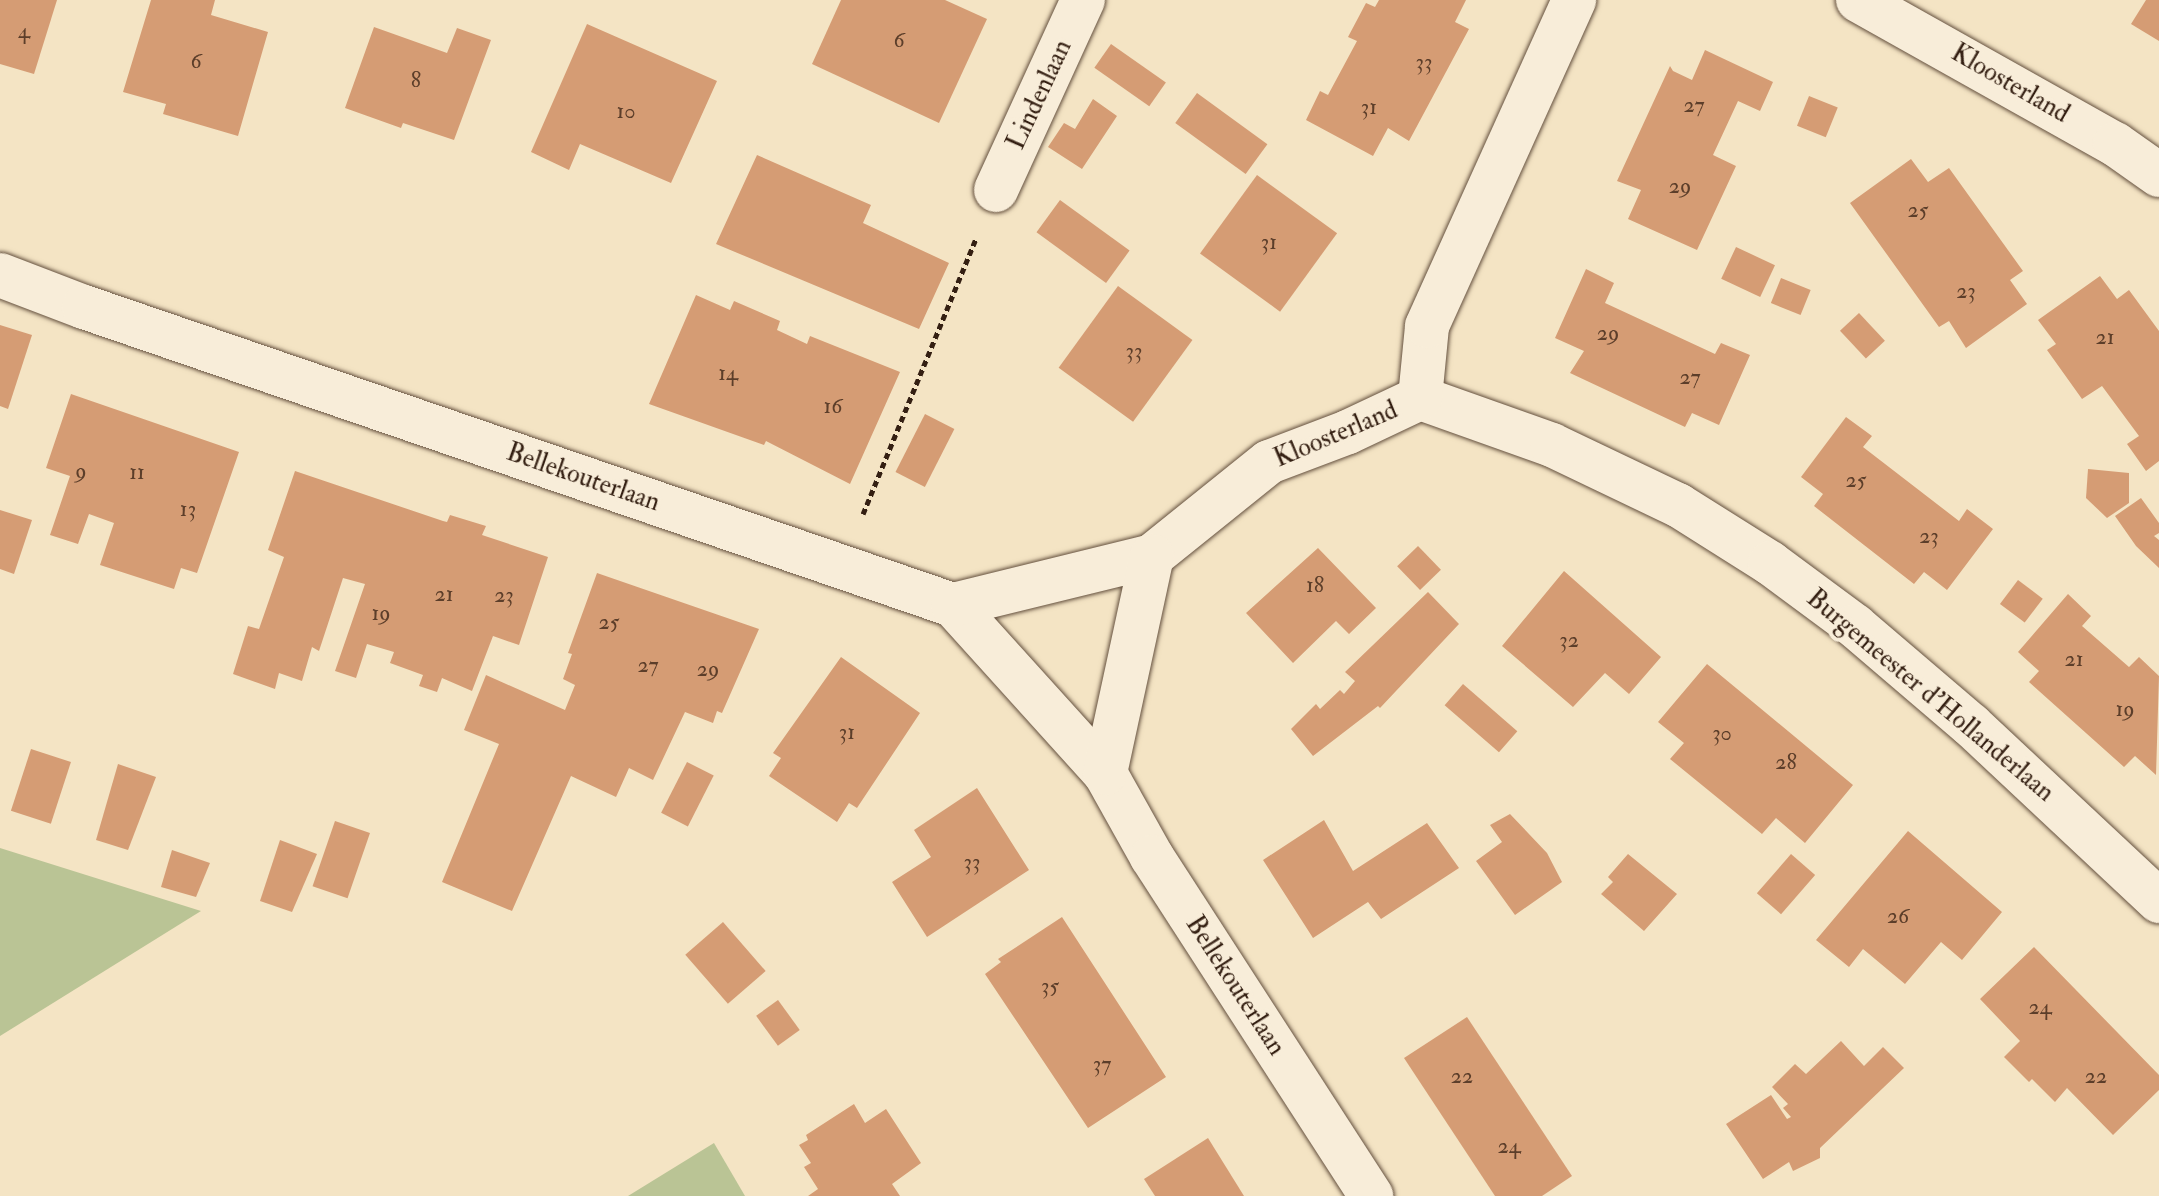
<!DOCTYPE html>
<html>
<head>
<meta charset="utf-8">
<style>
  body { margin:0 }
  #map { position:relative; width:2159px; height:1196px; overflow:hidden; background:#f4e4c4; font-family:"IM FELL Double Pica",serif }
  div>[style] { position:absolute }
  [style*='--x'] { left:calc(var(--x)*1px); top:calc(var(--y)*1px); width:calc(var(--w)*1px); rotate:calc(var(--a)*1deg) }
  .green>* { inset:0; background:#bac495 }
  .building>* { inset:0; background:#d59c74; transform-origin:0 0 }
  .path>* { height:5px; margin-top:-2.5px; transform-origin:0; background:repeating-linear-gradient(90deg,#341f12 0 6px,transparent 0 10px) }
  .roads { filter:drop-shadow(0 0 2px #64503e) drop-shadow(0 0 2px #64503e) }
  .street>* { height:44px; margin:-22px; padding:0 22px; transform-origin:22px; border-radius:22px; background:#f8edd9 }
  span { translate:-50% -50%; white-space:nowrap; text-align:center; line-height:1.15; -webkit-text-stroke:8px #f8edd9; paint-order:stroke }
  .number-label { font-size:22px; color:#5c3e2a }
  .number-label span { -webkit-text-stroke-width:0 }
  .street-label { font-size:26px; color:#341f12 }
</style>
</head>
<body>
<div id="map">
  <div class="green">
    <i style="clip-path:polygon(0 848px,201px 911px,0 1036px)"></i>
    <i style="clip-path:polygon(714px 1143px,745px 1196px,628px 1196px)"></i>
  </div>
  <div class="building">
    <i style="clip-path:polygon(0 0,57px 0,34px 74px,0 64px)"></i>
    <i style="clip-path:polygon(151px 0,215px 0,211px 15px,268px 32px,238px 136px,163px 114px,166px 104px,123px 92px)"></i>
    <i style="clip-path:polygon(841px 0,945px 0,987px 19px,939px 123px,812px 64px)"></i>
    <i style="clip-path:polygon(1379px 0,1466px 0,1455px 22px,1469px 29px,1409px 141px,1388px 128px,1373px 156px,1306px 120px,1320px 91px,1328px 95px,1357px 41px,1348px 37px,1366px 3px,1375px 7px)"></i>
    <i style="clip-path:polygon(2146px 0,2159px 0,2159px 41px,2131px 24px)"></i>
    <i style="clip-path:polygon(587px 24px,717px 81px,671px 183px,580px 144px,569px 170px,531px 152px)"></i>
    <i style="clip-path:polygon(374px 27px,447px 53px,457px 28px,491px 40px,454px 140px,403px 123px,401px 128px,345px 108px)"></i>
    <i style="left:1111px;top:44px;width:67px;height:29px;rotate:35deg"></i>
    <i style="clip-path:polygon(1705px 50px,1773px 82px,1760px 111px,1738px 101px,1713px 155px,1736px 166px,1697px 250px,1628px 219px,1641px 190px,1617px 181px,1670px 66px,1673px 71px,1692px 80px)"></i>
    <i style="left:1197px;top:93px;width:87px;height:37px;rotate:36deg"></i>
    <i style="left:1809px;top:96px;width:31px;height:32px;rotate:22deg"></i>
    <i style="clip-path:polygon(1093px 99px,1117px 116px,1082px 169px,1048px 147px,1064px 123px,1075px 129px)"></i>
    <i style="clip-path:polygon(757px 155px,871px 205px,863px 223px,949px 263px,919px 329px,716px 244px)"></i>
    <i style="clip-path:polygon(1911px 159px,1928px 182px,1949px 168px,2023px 271px,2010px 280px,2027px 304px,1966px 348px,1949px 321px,1939px 327px,1850px 203px)"></i>
    <i style="left:1257px;top:175px;width:99px;height:97px;rotate:36deg"></i>
    <i style="left:1060px;top:200px;width:86px;height:40px;rotate:36deg"></i>
    <i style="left:1736px;top:247px;width:43px;height:35px;rotate:25deg"></i>
    <i style="clip-path:polygon(1586px 269px,1614px 283px,1605px 303px,1715px 354px,1721px 343px,1750px 355px,1719px 425px,1692px 413px,1685px 427px,1570px 373px,1584px 351px,1555px 338px)"></i>
    <i style="clip-path:polygon(2100px 276px,2117px 299px,2129px 290px,2159px 331px,2159px 461px,2146px 471px,2127px 444px,2139px 436px,2102px 386px,2082px 399px,2047px 350px,2056px 344px,2038px 320px)"></i>
    <i style="left:1781px;top:278px;width:32px;height:27px;rotate:22deg"></i>
    <i style="left:1118px;top:286px;width:92px;height:101px;rotate:36deg"></i>
    <i style="clip-path:polygon(696px 295px,730px 310px,734px 301px,780px 321px,777px 330px,807px 344px,810px 336px,900px 372px,850px 484px,766px 441px,764px 445px,649px 404px)"></i>
    <i style="left:1859px;top:313px;width:38px;height:26px;rotate:47deg"></i>
    <i style="clip-path:polygon(0 325px,32px 335px,8px 409px,0 406px)"></i>
    <i style="clip-path:polygon(71px 394px,239px 452px,197px 573px,181px 568px,174px 589px,100px 565px,114px 523px,89px 514px,78px 544px,50px 535px,70px 476px,46px 468px)"></i>
    <i style="left:925px;top:414px;width:33px;height:65px;rotate:27deg"></i>
    <i style="clip-path:polygon(1846px 417px,1872px 436px,1863px 447px,1959px 521px,1967px 509px,1993px 529px,1947px 590px,1924px 572px,1914px 584px,1814px 506px,1823px 494px,1801px 477px)"></i>
    <i style="clip-path:polygon(2088px 469px,2129px 473px,2129px 503px,2107px 518px,2086px 498px)"></i>
    <i style="clip-path:polygon(295px 471px,443px 521px,447px 522px,450px 515px,486px 526px,482px 535px,548px 557px,519px 645px,493px 636px,472px 691px,442px 678px,437px 692px,419px 686px,423px 675px,390px 663px,394px 652px,367px 644px,356px 678px,335px 671px,365px 584px,343px 578px,319px 651px,312px 647px,302px 681px,279px 673px,275px 689px,233px 674px,248px 626px,259px 629px,284px 557px,268px 550px)"></i>
    <i style="clip-path:polygon(2141px 498px,2159px 523px,2159px 533px,2154px 536px,2159px 540px,2159px 568px,2136px 546px,2115px 516px)"></i>
    <i style="clip-path:polygon(0 510px,32px 520px,14px 574px,0 569px)"></i>
    <i style="left:1418px;top:546px;width:33px;height:29px;rotate:46deg"></i>
    <i style="clip-path:polygon(1318px 548px,1376px 608px,1349px 634px,1336px 621px,1293px 663px,1246px 613px)"></i>
    <i style="clip-path:polygon(1564px 571px,1661px 657px,1629px 694px,1605px 673px,1573px 707px,1502px 646px)"></i>
    <i style="clip-path:polygon(597px 573px,759px 629px,722px 713px,717px 711px,713px 723px,685px 712px,653px 780px,629px 768px,616px 797px,571px 776px,512px 911px,442px 882px,499px 744px,464px 730px,486px 675px,565px 710px,575px 685px,563px 679px,572px 654px,568px 653px)"></i>
    <i style="left:2018px;top:580px;width:31px;height:30px;rotate:37deg"></i>
    <i style="clip-path:polygon(1428px 592px,1459px 624px,1380px 708px,1378px 706px,1313px 756px,1291px 729px,1316px 704px,1320px 709px,1340px 690px,1344px 694px,1355px 681px,1345px 672px)"></i>
    <i style="clip-path:polygon(2068px 594px,2091px 616px,2082px 626px,2129px 667px,2139px 657px,2159px 676px,2156px 775px,2135px 756px,2124px 767px,2029px 682px,2039px 671px,2018px 652px)"></i>
    <i style="clip-path:polygon(841px 657px,920px 713px,857px 808px,849px 803px,837px 822px,769px 776px,781px 758px,773px 753px)"></i>
    <i style="clip-path:polygon(1707px 664px,1853px 785px,1805px 843px,1776px 818px,1762px 834px,1670px 759px,1684px 743px,1658px 722px)"></i>
    <i style="left:1463px;top:684px;width:72px;height:28px;rotate:41deg"></i>
    <i style="left:31px;top:749px;width:42px;height:65px;rotate:18deg"></i>
    <i style="left:687px;top:762px;width:30px;height:57px;rotate:27deg"></i>
    <i style="clip-path:polygon(118px 764px,156px 777px,128px 850px,96px 840px)"></i>
    <i style="clip-path:polygon(977px 788px,1029px 870px,927px 937px,892px 882px,931px 857px,914px 830px)"></i>
    <i style="clip-path:polygon(1510px 814px,1547px 853px,1562px 882px,1515px 915px,1476px 861px,1502px 842px,1490px 825px)"></i>
    <i style="clip-path:polygon(1324px 820px,1353px 871px,1427px 823px,1459px 868px,1381px 919px,1368px 902px,1313px 938px,1263px 860px)"></i>
    <i style="left:335px;top:821px;width:37px;height:69px;rotate:19deg"></i>
    <i style="clip-path:polygon(1908px 831px,2002px 912px,1962px 960px,1941px 942px,1905px 984px,1863px 949px,1849px 967px,1816px 940px)"></i>
    <i style="clip-path:polygon(280px 840px,317px 854px,292px 912px,260px 901px)"></i>
    <i style="clip-path:polygon(172px 850px,210px 863px,196px 897px,161px 887px)"></i>
    <i style="clip-path:polygon(1628px 854px,1677px 894px,1644px 931px,1601px 894px,1613px 882px,1608px 877px)"></i>
    <i style="left:1791px;top:854px;width:32px;height:52px;rotate:41deg"></i>
    <i style="clip-path:polygon(1062px 917px,1166px 1077px,1088px 1128px,985px 974px,1001px 962px,998px 959px)"></i>
    <i style="left:723px;top:922px;width:65px;height:50px;rotate:49deg"></i>
    <i style="clip-path:polygon(2034px 947px,2159px 1075px,2159px 1090px,2113px 1135px,2067px 1088px,2055px 1102px,2032px 1079px,2029px 1082px,2004px 1057px,2020px 1041px,1980px 999px)"></i>
    <i style="left:778px;top:1000px;width:37px;height:27px;rotate:54deg"></i>
    <i style="clip-path:polygon(1467px 1017px,1572px 1176px,1542px 1196px,1495px 1196px,1404px 1058px)"></i>
    <i style="clip-path:polygon(1841px 1041px,1864px 1066px,1883px 1047px,1904px 1068px,1820px 1148px,1820px 1158px,1793px 1171px,1789px 1162px,1763px 1179px,1726px 1124px,1771px 1095px,1787px 1119px,1791px 1117px,1783px 1108px,1788px 1104px,1772px 1087px,1795px 1064px,1806px 1074px)"></i>
    <i style="clip-path:polygon(854px 1104px,865px 1123px,886px 1109px,921px 1163px,892px 1184px,900px 1196px,808px 1196px,818px 1189px,804px 1167px,811px 1163px,799px 1145px,808px 1140px,806px 1135px)"></i>
    <i style="clip-path:polygon(1208px 1138px,1244px 1196px,1155px 1196px,1144px 1179px)"></i>
  </div>
  <div class="path">
    <i style="--x:863;--y:514;--w:297;--a:-67.7"></i>
  </div>
  <div class="roads">
    <div class="street">
      <i style="--x:1858;--y:0;--w:295;--a:29.3"></i>
      <i style="--x:2115;--y:144;--w:54;--a:35.2"></i>
      <i style="--x:996;--y:190;--w:209;--a:-65.4"></i>
      <i style="--x:0;--y:275;--w:90;--a:20.9"></i>
      <i style="--x:84;--y:307;--w:919;--a:18.93"></i>
      <i style="--x:953;--y:605;--w:227;--a:47.9"></i>
      <i style="--x:1105;--y:773;--w:96;--a:60.8"></i>
      <i style="--x:1152;--y:857;--w:404;--a:57.1"></i>
      <i style="--x:1420;--y:398;--w:140;--a:19.6"></i>
      <i style="--x:1552;--y:445;--w:140;--a:25.5"></i>
      <i style="--x:1678;--y:505;--w:109;--a:32.2"></i>
      <i style="--x:1770;--y:563;--w:106;--a:36.5"></i>
      <i style="--x:1855;--y:626;--w:153;--a:40.5"></i>
      <i style="--x:1971;--y:725;--w:258;--a:43.1"></i>
      <i style="--x:953;--y:605;--w:205;--a:-13.8"></i>
      <i style="--x:1152;--y:556;--w:150;--a:-38.8"></i>
      <i style="--x:1269;--y:462;--w:85;--a:-20.8"></i>
      <i style="--x:1348;--y:432;--w:80;--a:-25.3"></i>
      <i style="--x:1420;--y:398;--w:72;--a:-84.4"></i>
      <i style="--x:1427;--y:326;--w:358;--a:-65.7"></i>
      <i style="--x:1105;--y:773;--w:222;--a:-77.8"></i>
    </div>
  </div>
  <div class="number-label">
    <span style="left:24px;top:32px">4</span>
    <span style="left:899px;top:41px">6</span>
    <span style="left:196px;top:62px">6</span>
    <span style="left:1424px;top:63px">33</span>
    <span style="left:416px;top:81px">8</span>
    <span style="left:1694px;top:106px">27</span>
    <span style="left:1369px;top:108px">31</span>
    <span style="left:626px;top:112px">10</span>
    <span style="left:1680px;top:187px">29</span>
    <span style="left:1918px;top:211px">25</span>
    <span style="left:1269px;top:243px">31</span>
    <span style="left:1966px;top:292px">23</span>
    <span style="left:1608px;top:334px">29</span>
    <span style="left:2105px;top:338px">21</span>
    <span style="left:1134px;top:352px">33</span>
    <span style="left:728px;top:374px">14</span>
    <span style="left:1690px;top:378px">27</span>
    <span style="left:833px;top:407px">16</span>
    <span style="left:81px;top:472px">9</span>
    <span style="left:137px;top:473px">11</span>
    <span style="left:1856px;top:481px">25</span>
    <span style="left:188px;top:510px">13</span>
    <span style="left:1929px;top:537px">23</span>
    <span style="left:1315px;top:586px">18</span>
    <span style="left:444px;top:595px">21</span>
    <span style="left:504px;top:596px">23</span>
    <span style="left:381px;top:614px">19</span>
    <span style="left:609px;top:623px">25</span>
    <span style="left:1569px;top:641px">32</span>
    <span style="left:2074px;top:660px">21</span>
    <span style="left:648px;top:666px">27</span>
    <span style="left:708px;top:670px">29</span>
    <span style="left:2125px;top:710px">19</span>
    <span style="left:847px;top:733px">31</span>
    <span style="left:1722px;top:734px">30</span>
    <span style="left:1786px;top:763px">28</span>
    <span style="left:972px;top:863px">33</span>
    <span style="left:1898px;top:917px">26</span>
    <span style="left:1050px;top:987px">35</span>
    <span style="left:2040px;top:1008px">24</span>
    <span style="left:1102px;top:1065px">37</span>
    <span style="left:1462px;top:1077px">22</span>
    <span style="left:2096px;top:1077px">22</span>
    <span style="left:1509px;top:1147px">24</span>
  </div>
  <div class="street-label">
    <span style="left:2010px;top:84px;rotate:30deg">Kloosterland</span>
    <span style="left:1040px;top:95px;rotate:-65deg">Lindenlaan</span>
    <span style="left:1336px;top:435px;rotate:-23deg">Kloosterland</span>
    <span style="left:583px;top:478px;rotate:19deg">Bellekouterlaan</span>
    <span style="left:1930px;top:696px;rotate:40deg">Burgemeester d'Hollanderlaan</span>
    <span style="left:1235px;top:986px;rotate:57deg">Bellekouterlaan</span>
  </div>
</div>
</body>
</html>
